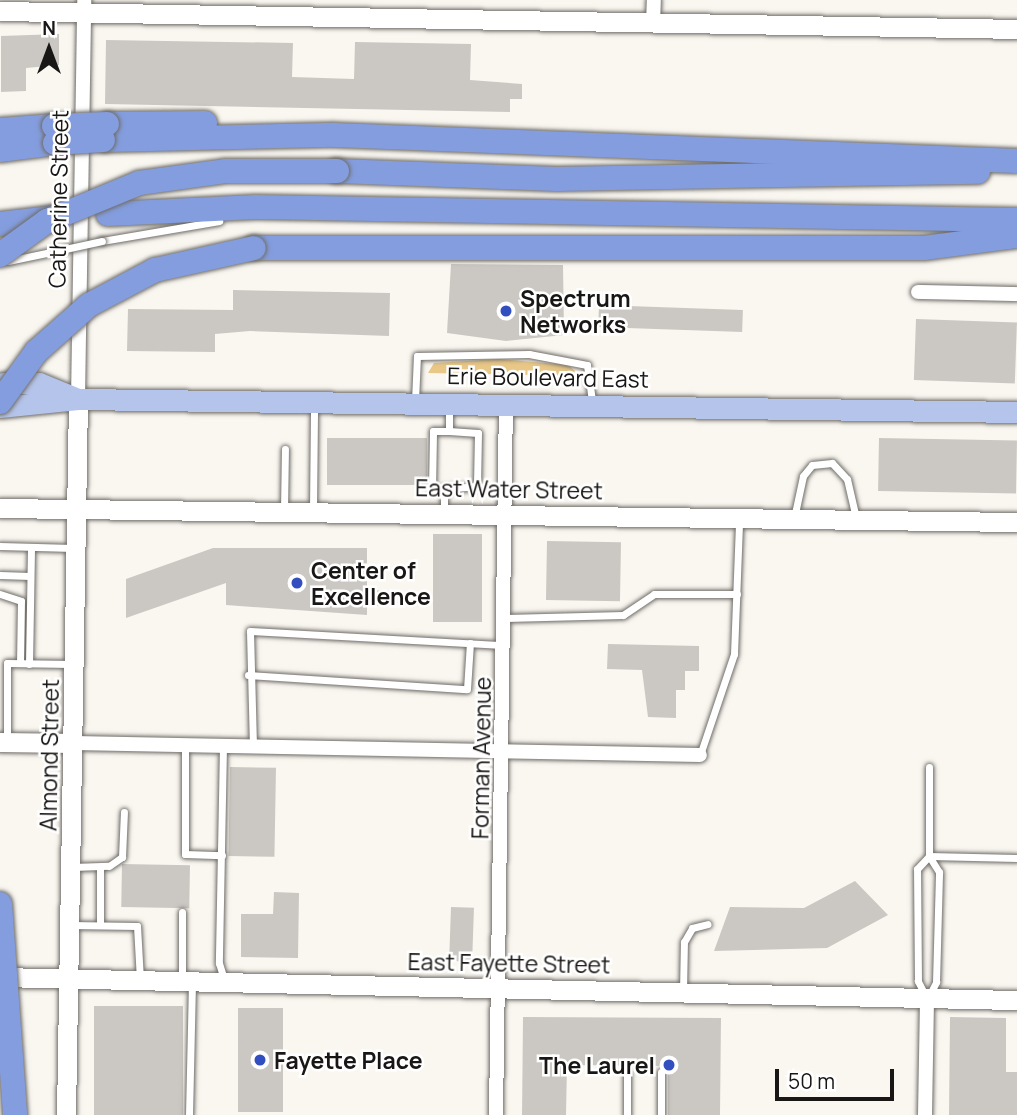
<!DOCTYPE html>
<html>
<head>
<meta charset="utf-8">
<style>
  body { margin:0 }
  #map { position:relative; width:1017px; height:1115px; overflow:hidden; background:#faf7f1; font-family:Manrope,sans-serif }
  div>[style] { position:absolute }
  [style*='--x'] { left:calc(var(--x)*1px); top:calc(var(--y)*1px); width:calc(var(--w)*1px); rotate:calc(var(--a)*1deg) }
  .green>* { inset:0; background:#e8c787 }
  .building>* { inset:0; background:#cbc8c3; transform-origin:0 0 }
  .roads { filter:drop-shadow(0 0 2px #6f6c67) drop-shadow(0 0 2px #6f6c67) }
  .lane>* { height:7px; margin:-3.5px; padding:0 3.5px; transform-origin:3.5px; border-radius:3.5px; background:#fff }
  .street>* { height:14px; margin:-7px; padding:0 7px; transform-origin:7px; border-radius:7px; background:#fff }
  .secondary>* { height:19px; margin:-9.5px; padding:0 9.5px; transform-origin:9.5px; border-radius:9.5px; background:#fff }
  .primary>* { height:21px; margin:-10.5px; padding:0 10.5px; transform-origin:10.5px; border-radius:10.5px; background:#b5c4eb }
  .highway>* { height:24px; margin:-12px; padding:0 12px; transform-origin:12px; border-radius:12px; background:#849dde }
  .bridges { filter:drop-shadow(0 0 2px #6f6c67) drop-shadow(0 0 2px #6f6c67) }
  .lane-bridge>* { height:7px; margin:-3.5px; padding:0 3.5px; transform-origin:3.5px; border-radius:3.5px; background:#fff }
  .highway-bridge>* { height:24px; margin:-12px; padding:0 12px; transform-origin:12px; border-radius:12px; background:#849dde }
  .dots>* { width:19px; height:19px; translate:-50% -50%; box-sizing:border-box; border:4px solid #fff; border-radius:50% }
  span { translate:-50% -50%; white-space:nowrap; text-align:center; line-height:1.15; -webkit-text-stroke:5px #fff; paint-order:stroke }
  .street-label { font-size:23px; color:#181715 }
  .poi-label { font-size:23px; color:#181715; font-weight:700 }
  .left { translate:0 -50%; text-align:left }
  .right { translate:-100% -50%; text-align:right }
  .north { position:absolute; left:14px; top:14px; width:70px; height:70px; -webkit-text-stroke:5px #fff; paint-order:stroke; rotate:0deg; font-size:19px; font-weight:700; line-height:28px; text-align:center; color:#181715 }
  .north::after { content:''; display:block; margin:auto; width:24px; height:32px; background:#181715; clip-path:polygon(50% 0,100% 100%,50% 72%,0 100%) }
  .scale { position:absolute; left:775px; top:1069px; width:119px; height:32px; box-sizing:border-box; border:4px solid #181715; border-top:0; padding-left:9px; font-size:21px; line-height:24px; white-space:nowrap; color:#181715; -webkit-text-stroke:5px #fff; paint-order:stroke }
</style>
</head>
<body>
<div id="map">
  <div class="green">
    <i style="clip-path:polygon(499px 359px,568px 365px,581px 376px,428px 373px,434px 363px)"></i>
  </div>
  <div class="building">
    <i style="clip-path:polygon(59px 34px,59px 65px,26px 68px,26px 91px,1px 92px,1px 36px)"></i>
    <i style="clip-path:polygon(106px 40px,293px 43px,292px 77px,354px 79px,355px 42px,471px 44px,470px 80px,522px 84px,522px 99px,510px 99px,510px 112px,105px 104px)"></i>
    <i style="clip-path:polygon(451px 264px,563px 265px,564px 335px,506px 341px,447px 333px)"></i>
    <i style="clip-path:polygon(233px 290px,390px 293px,389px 336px,250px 331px,215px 334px,215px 352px,127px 351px,128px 309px,233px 310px)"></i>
    <i style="left:599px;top:305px;width:144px;height:22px;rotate:2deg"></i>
    <i style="left:916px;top:319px;width:101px;height:61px;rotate:2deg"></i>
    <i style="left:327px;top:438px;width:100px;height:47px"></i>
    <i style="left:879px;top:438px;width:138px;height:53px;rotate:1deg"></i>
    <i style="left:433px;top:534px;width:49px;height:88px"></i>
    <i style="left:547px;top:541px;width:74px;height:59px;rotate:1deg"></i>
    <i style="clip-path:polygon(213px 548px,367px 548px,367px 590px,391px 591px,391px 606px,367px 606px,367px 615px,226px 605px,226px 583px,126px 618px,126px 579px)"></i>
    <i style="clip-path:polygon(608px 644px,699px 646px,699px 671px,685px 671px,685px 690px,676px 690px,676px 718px,648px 717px,642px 670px,607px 669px)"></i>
    <i style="left:230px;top:767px;width:46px;height:89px;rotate:1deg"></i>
    <i style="left:122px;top:864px;width:68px;height:43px;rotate:1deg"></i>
    <i style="clip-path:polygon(855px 881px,888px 915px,827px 948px,714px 951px,730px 907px,804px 908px)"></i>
    <i style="clip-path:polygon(274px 892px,299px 893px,298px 958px,241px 957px,241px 914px,273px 914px)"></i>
    <i style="left:451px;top:907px;width:23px;height:54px;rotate:2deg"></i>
    <i style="left:94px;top:1006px;width:89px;height:109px"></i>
    <i style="left:238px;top:1008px;width:45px;height:104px"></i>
    <i style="clip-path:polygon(523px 1017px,721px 1018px,720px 1115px,668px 1115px,668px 1066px,567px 1065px,566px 1115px,522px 1115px)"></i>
    <i style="clip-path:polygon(950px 1017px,1006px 1018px,1006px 1072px,1017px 1072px,1017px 1115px,949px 1115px)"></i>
  </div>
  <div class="roads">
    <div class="lane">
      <i style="--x:102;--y:241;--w:119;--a:-9.7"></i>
      <i style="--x:8;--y:261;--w:49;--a:-11.8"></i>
      <i style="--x:415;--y:401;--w:45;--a:-87.5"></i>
      <i style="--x:417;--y:356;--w:112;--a:-1"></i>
      <i style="--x:529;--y:354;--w:59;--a:10.7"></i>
      <i style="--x:587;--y:365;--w:37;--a:82"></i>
      <i style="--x:449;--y:406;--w:25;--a:90"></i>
      <i style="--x:449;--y:431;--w:29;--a:4"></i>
      <i style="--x:478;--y:433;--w:53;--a:91.1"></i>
      <i style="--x:477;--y:486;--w:45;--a:174.9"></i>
      <i style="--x:432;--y:490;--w:59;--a:-89"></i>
      <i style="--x:433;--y:431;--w:16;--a:0"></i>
      <i style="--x:313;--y:509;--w:104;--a:-89.4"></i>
      <i style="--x:284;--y:511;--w:62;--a:-89.1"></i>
      <i style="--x:444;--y:513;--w:23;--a:-90"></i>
      <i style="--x:794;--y:518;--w:43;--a:-77.9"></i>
      <i style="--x:803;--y:476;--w:14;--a:-51"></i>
      <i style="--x:812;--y:465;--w:20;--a:-6"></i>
      <i style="--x:832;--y:463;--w:22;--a:47"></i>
      <i style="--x:847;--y:479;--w:40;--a:77"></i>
      <i style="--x:0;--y:546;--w:73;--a:1.6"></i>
      <i style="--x:0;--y:575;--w:30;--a:2"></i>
      <i style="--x:0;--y:594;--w:22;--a:18"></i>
      <i style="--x:21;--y:601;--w:62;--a:90.9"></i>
      <i style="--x:506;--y:618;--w:117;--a:-1.5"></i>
      <i style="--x:623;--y:615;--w:37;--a:-34"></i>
      <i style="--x:654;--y:594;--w:83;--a:0"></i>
      <i style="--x:29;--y:664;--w:117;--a:-89"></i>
      <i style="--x:248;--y:675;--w:219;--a:3.7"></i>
      <i style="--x:467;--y:689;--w:46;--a:-86.3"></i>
      <i style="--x:7;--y:741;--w:78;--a:-90"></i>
      <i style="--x:7;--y:663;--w:64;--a:0.9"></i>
      <i style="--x:185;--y:745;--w:109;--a:90"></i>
      <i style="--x:185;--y:854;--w:37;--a:2"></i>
      <i style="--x:223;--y:746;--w:217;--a:91.1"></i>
      <i style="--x:219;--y:963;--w:17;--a:73"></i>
      <i style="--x:253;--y:746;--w:115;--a:-91.5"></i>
      <i style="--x:250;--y:631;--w:254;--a:3.2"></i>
      <i style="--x:700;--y:755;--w:107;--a:-71.4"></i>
      <i style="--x:734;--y:654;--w:133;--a:-87.8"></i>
      <i style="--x:72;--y:867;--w:37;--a:-2"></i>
      <i style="--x:109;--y:866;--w:16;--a:-35"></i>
      <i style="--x:122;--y:857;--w:45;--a:-87.5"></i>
      <i style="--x:100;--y:867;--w:58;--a:90"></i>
      <i style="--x:182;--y:912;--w:68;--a:90"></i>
      <i style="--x:70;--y:925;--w:67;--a:0.9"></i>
      <i style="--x:137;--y:926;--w:53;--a:86.8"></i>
      <i style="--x:683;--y:992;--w:50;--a:-88.9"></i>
      <i style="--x:684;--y:942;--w:16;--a:-60"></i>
      <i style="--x:692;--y:928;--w:16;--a:-14"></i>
      <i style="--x:925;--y:995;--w:16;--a:-117"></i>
      <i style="--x:918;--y:981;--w:112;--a:-90.5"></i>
      <i style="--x:917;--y:869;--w:18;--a:-47"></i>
      <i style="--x:929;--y:856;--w:88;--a:1.3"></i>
      <i style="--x:929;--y:996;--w:16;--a:-63"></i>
      <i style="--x:936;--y:982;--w:110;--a:-88.4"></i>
      <i style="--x:939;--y:872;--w:19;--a:-122"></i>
      <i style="--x:929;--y:856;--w:89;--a:-90"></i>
      <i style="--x:189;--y:1115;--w:132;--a:-88.7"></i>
      <i style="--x:627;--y:1115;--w:43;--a:-90"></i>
      <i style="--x:661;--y:1115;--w:43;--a:-90"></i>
    </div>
    <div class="street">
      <i style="--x:653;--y:24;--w:24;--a:-88"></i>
      <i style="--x:918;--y:292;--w:99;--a:1.2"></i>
      <i style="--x:78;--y:399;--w:399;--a:-89.1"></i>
      <i style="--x:74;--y:743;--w:626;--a:1.1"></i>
      <i style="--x:496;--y:1115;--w:713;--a:-89.2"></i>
      <i style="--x:925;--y:1115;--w:116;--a:-89"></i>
    </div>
    <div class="secondary">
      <i style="--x:0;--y:11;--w:1017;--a:1.01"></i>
      <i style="--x:0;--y:508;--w:1017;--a:0.79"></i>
      <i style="--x:0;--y:742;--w:74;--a:0.8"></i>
      <i style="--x:0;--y:977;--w:1017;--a:1.3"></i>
      <i style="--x:66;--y:1115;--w:716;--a:-89.04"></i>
    </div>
    <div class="primary">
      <i style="--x:3;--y:383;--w:36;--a:0"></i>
      <i style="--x:39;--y:383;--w:42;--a:22.3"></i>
      <i style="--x:0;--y:407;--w:78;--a:-5.9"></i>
      <i style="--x:78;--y:399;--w:939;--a:0.79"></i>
    </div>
    <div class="highway">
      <i style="--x:109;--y:124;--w:96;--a:-0.6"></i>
      <i style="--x:0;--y:130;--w:54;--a:-4.2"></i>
      <i style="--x:107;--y:140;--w:228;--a:-1.3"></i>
      <i style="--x:335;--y:135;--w:682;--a:2.18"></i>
      <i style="--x:0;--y:150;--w:55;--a:-7.3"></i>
      <i style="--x:337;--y:171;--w:220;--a:2.1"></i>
      <i style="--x:557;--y:179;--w:421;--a:-1"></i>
      <i style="--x:108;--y:214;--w:148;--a:-2.7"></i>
      <i style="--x:256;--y:207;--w:761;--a:0.98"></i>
      <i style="--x:0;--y:224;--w:52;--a:-6.6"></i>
      <i style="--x:254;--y:248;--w:670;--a:0"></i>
      <i style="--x:924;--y:248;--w:94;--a:-7.4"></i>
    </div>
  </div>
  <div class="bridges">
    <div class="lane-bridge">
      <i style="--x:56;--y:251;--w:47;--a:-12.3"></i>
    </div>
    <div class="highway-bridge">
      <i style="--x:54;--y:126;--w:53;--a:-2.2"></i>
      <i style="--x:55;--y:143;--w:48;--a:-3.6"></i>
      <i style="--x:0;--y:255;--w:58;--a:-35.9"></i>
      <i style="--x:47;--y:221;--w:100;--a:-22.4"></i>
      <i style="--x:139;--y:183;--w:87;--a:-7.9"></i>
      <i style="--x:225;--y:171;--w:112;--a:0"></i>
      <i style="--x:0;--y:402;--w:62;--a:-54.2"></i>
      <i style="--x:36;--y:352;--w:71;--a:-41.6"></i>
      <i style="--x:89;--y:305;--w:75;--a:-27.9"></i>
      <i style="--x:155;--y:270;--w:101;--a:-12.5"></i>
      <i style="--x:0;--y:904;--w:212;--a:85.9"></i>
    </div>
  </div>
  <div class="dots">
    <i style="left:506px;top:311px;background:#324ebf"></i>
    <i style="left:297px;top:583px;background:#324ebf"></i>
    <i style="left:260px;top:1060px;background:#324ebf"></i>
    <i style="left:669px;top:1065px;background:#324ebf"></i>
  </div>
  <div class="street-label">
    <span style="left:58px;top:199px;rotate:-89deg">Catherine Street</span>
    <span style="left:548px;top:377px;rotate:1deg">Erie Boulevard East</span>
    <span style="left:509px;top:489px;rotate:1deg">East Water Street</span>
    <span style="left:49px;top:755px;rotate:-89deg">Almond Street</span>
    <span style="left:481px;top:758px;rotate:-89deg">Forman Avenue</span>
    <span style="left:509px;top:963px;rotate:1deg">East Fayette Street</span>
  </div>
  <div class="poi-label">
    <span class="left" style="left:520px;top:311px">Spectrum<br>Networks</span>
    <span class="left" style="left:311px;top:583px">Center of<br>Excellence</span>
    <span class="left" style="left:274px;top:1060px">Fayette Place</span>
    <span class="right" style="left:655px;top:1065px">The Laurel</span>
  </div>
  <div class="north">N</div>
  <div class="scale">50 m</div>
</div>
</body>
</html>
